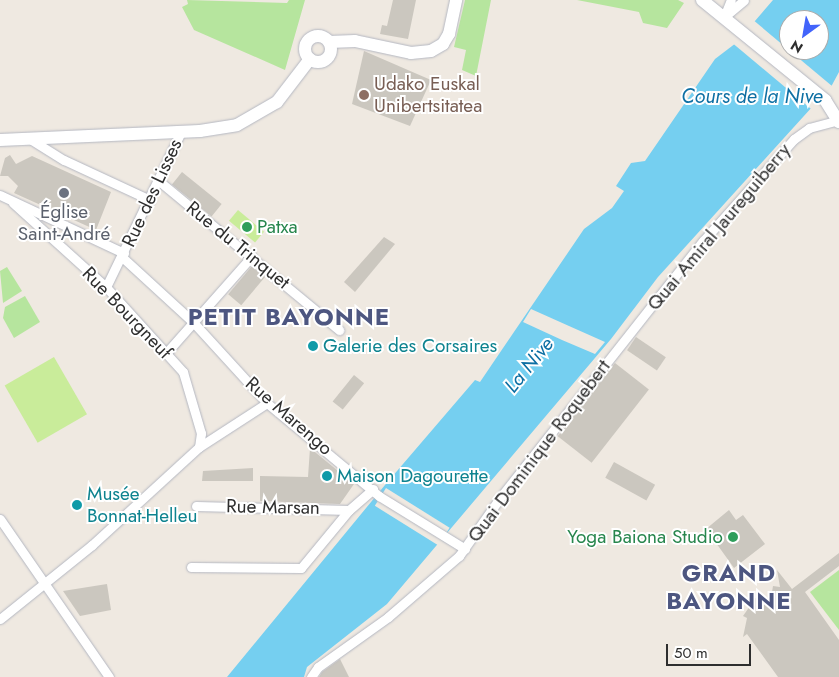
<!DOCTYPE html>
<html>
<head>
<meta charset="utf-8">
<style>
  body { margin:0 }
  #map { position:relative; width:839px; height:677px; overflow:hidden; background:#efe9e1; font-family:Jost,sans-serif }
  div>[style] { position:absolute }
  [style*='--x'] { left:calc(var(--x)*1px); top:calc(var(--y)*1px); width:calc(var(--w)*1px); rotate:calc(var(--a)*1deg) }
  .green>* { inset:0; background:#b6e59e }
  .pitch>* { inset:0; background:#c9ec9a; transform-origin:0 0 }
  .water>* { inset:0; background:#75cff0 }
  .pier>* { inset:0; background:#efe9e1; transform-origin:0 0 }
  .building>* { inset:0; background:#cbc7bf; transform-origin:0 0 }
  .roads { filter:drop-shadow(0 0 1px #b4b7c1) drop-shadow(0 0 1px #b4b7c1) }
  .street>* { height:9px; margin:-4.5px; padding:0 4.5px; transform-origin:4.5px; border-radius:4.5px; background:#fff }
  .secondary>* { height:12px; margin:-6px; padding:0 6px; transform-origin:6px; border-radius:6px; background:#fff }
  .secondary>.ring { margin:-6px; padding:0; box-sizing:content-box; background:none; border:12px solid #fff; border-radius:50% }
  .dots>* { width:14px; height:14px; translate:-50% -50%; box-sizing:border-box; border:2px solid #fff; border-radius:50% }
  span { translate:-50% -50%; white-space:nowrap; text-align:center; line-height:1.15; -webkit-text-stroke:4px #fff; paint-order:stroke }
  .education-label { font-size:19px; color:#785e54 }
  .left { translate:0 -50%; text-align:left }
  .street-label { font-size:19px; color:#2e2e2e }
  .worship-label { font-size:19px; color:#5b616d }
  .leisure-label { font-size:19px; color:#27864d }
  .right { translate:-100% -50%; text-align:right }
  .culture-label { font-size:19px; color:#0d838f }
  .water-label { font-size:20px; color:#0d6fa3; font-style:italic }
  .district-label { font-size:24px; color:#4d5680; font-weight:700; letter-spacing:1px }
  .north { position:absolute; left:779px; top:10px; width:50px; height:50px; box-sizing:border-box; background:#fff; border:1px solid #ababab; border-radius:50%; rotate:212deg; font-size:14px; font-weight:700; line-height:20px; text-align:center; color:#2e2e2e }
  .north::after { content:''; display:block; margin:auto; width:18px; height:22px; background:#4264fb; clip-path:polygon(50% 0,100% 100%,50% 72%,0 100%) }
  .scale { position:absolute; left:666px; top:644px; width:85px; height:22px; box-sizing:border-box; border:2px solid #2e2e2e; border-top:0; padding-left:6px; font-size:15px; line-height:18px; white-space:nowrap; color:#2e2e2e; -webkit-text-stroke:4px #fff; paint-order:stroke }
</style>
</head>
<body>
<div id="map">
  <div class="green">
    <i style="clip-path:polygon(187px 0,287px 3px,289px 0,305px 0,285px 70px,194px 30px,182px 7px,188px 4px)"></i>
    <i style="clip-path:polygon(465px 0,491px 0,476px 76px,462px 70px,466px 50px,454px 47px)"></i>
    <i style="clip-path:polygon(577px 0,678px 0,684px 3px,667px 28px,643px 23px,639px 12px)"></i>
    <i style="clip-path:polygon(7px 267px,22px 291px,3px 303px,0 271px)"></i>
    <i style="clip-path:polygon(25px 296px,40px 322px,14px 338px,3px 318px,5px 307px)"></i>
    <i style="clip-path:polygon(839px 570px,839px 630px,810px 592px)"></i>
  </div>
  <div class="pitch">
    <i style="left:238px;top:210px;width:34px;height:14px;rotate:40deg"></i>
    <i style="left:54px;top:357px;width:66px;height:57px;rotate:60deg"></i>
  </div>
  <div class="water">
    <i style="clip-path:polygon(evenodd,773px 0,839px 0,839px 72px,832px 85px,658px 277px,611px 339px,387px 604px,307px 667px,304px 677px,227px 677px,385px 485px,475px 380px,480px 382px,584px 229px,612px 208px,624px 191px,616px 186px,631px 163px,645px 161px,715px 59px,736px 43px,773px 0,789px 20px,819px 20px,819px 50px,789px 50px,789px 20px)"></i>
  </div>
  <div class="pier">
    <i style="left:752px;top:19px;width:104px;height:31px;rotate:40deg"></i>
    <i style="clip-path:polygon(531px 309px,569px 326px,605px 342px,595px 354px,562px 340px,523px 322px)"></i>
    <i style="left:386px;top:488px;width:75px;height:21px;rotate:32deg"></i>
  </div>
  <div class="building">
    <i style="clip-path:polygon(393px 0,416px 0,408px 39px,380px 34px,382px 25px,387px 26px)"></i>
    <i style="clip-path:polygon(364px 51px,431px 80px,410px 126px,352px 104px)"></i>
    <i style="clip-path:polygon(10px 155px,16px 164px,32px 156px,111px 192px,96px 230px,14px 193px,18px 186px,8px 176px,0 176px,5px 158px)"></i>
    <i style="left:182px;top:172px;width:51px;height:16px;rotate:39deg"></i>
    <i style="clip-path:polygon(384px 237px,395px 244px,355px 292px,344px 282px)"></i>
    <i style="left:252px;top:266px;width:17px;height:37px;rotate:40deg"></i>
    <i style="left:636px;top:337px;width:36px;height:16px;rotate:34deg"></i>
    <i style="left:615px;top:363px;width:43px;height:93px;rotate:38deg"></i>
    <i style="left:354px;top:375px;width:13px;height:34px;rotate:39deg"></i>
    <i style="clip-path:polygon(310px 448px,354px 484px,340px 504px,260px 501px,260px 476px,308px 477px)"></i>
    <i style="left:614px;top:462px;width:47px;height:18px;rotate:29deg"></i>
    <i style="clip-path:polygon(253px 468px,253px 481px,202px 481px,203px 471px)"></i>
    <i style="clip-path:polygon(729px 510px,736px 520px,743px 515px,765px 544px,734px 568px,706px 529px)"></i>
    <i style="clip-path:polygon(839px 553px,839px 566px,805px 592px,839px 640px,839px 677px,778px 677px,747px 634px,743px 637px,747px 618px,743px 616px,757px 596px,771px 598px,773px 586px,780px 587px,777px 570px,792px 589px)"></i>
    <i style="clip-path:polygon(107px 584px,111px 610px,80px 616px,63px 591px)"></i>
    <i style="clip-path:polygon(340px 659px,349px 677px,319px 677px,322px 672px)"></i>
  </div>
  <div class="roads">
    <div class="street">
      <i style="--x:724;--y:17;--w:26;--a:-40"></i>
      <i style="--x:724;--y:17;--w:18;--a:-68"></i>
      <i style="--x:30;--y:139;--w:40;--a:32"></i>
      <i style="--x:64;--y:160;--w:95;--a:24.9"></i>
      <i style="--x:159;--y:181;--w:234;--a:39.6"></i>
      <i style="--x:0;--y:195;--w:137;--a:25.1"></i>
      <i style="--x:13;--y:203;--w:125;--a:42.1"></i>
      <i style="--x:106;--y:287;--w:115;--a:47.8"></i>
      <i style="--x:183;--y:372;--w:64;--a:73.6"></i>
      <i style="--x:201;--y:433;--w:14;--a:98"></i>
      <i style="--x:122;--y:257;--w:96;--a:42.5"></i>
      <i style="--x:193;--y:322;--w:110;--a:47.6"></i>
      <i style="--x:267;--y:403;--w:146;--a:39.7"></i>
      <i style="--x:379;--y:496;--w:101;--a:31.6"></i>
      <i style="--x:106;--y:287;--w:172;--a:-64.2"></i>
      <i style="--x:167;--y:352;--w:128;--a:-48.5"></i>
      <i style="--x:196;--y:506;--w:153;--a:1.5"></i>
      <i style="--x:0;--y:519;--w:192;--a:55.4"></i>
      <i style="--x:191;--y:567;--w:110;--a:0.5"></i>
      <i style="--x:301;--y:568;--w:75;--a:-50.4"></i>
      <i style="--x:349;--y:510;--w:32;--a:-41"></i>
      <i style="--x:0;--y:619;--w:118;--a:-38.8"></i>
      <i style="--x:92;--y:545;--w:145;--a:-42.5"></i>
      <i style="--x:199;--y:447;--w:81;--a:-32.9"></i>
      <i style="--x:311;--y:677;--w:12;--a:-55"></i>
      <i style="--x:318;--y:667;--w:86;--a:-35.5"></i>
      <i style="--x:388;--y:617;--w:94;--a:-40.7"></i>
      <i style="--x:459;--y:556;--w:70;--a:-54.9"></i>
      <i style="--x:499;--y:499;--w:329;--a:-51.7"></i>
      <i style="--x:703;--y:241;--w:137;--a:-48.3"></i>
      <i style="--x:794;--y:139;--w:19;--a:-36"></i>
      <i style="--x:809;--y:128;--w:31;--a:-15"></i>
    </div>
    <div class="secondary">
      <i style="--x:702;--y:0;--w:159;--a:39.1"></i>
      <i style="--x:825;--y:100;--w:26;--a:58"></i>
      <i class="ring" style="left:305px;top:36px;width:14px;height:14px"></i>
      <i style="--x:329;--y:42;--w:26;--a:-2"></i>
      <i style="--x:355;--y:41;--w:57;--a:12.1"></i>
      <i style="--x:411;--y:53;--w:20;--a:-6"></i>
      <i style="--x:431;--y:51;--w:14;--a:-30"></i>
      <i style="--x:443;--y:44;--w:12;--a:-59"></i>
      <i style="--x:449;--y:34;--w:35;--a:-78"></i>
      <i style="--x:0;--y:140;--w:200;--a:-2.6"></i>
      <i style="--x:200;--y:131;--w:37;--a:-9"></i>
      <i style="--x:237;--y:125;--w:46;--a:-29.9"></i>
      <i style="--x:277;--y:102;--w:54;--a:-52.5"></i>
    </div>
  </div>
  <div class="dots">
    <i style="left:364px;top:95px;background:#8d6e63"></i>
    <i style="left:64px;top:193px;background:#6b7280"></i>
    <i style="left:247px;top:227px;background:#2e9e5b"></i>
    <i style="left:313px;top:346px;background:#0f9aa8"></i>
    <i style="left:327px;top:476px;background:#0f9aa8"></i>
    <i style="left:77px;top:505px;background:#0f9aa8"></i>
    <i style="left:733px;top:537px;background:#2e9e5b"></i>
  </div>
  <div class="education-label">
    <span class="left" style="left:374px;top:95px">Udako Euskal<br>Unibertsitatea</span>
  </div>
  <div class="street-label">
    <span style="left:152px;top:193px;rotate:-65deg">Rue des Lisses</span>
    <span style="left:719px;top:227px;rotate:-50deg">Quai Amiral Jaureguiberry</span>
    <span style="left:238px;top:245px;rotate:39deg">Rue du Trinquet</span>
    <span style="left:127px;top:313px;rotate:46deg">Rue Bourgneuf</span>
    <span style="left:289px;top:416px;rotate:41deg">Rue Marengo</span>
    <span style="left:539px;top:451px;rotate:-53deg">Quai Dominique Roquebert</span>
    <span style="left:273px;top:507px;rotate:1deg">Rue Marsan</span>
  </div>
  <div class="worship-label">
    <span style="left:64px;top:223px">Église<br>Saint-André</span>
  </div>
  <div class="leisure-label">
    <span class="left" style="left:257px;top:227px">Patxa</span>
    <span class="right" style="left:723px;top:537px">Yoga Baiona Studio</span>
  </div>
  <div class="culture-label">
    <span class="left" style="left:323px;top:346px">Galerie des Corsaires</span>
    <span class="left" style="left:337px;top:476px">Maison Dagourette</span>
    <span class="left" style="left:87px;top:505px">Musée<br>Bonnat-Helleu</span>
  </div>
  <div class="water-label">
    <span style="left:752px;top:96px">Cours de la Nive</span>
    <span style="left:529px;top:365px;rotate:-51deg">La Nive</span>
  </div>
  <div class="district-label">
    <span style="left:289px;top:317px">PETIT BAYONNE</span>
    <span style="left:729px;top:587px">GRAND<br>BAYONNE</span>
  </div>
  <div class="north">N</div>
  <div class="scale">50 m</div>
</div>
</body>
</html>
